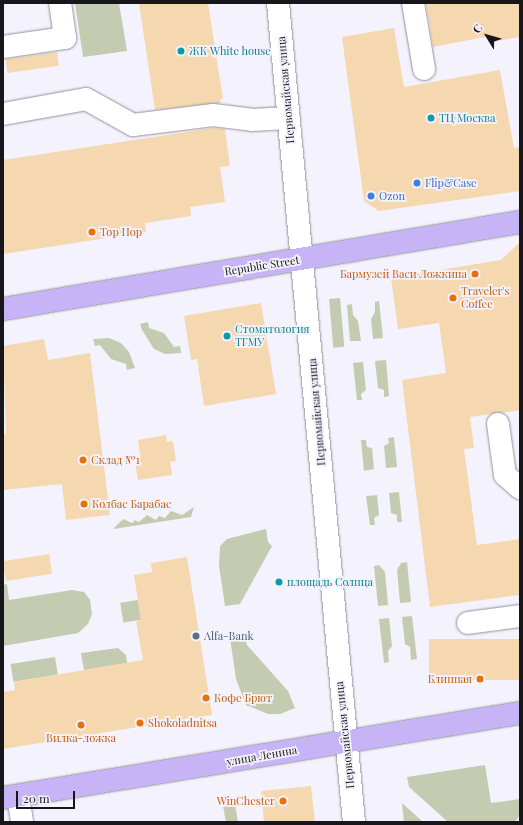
<!DOCTYPE html>
<html>
<head>
<meta charset="utf-8">
<style>
  body { margin:0 }
  #map { position:relative; width:523px; height:825px; overflow:hidden; background:#f4f2fd; font-family:"Playfair Display",serif }
  div>[style] { position:absolute }
  [style*='--x'] { left:calc(var(--x)*1px); top:calc(var(--y)*1px); width:calc(var(--w)*1px); rotate:calc(var(--a)*1deg) }
  .green>* { inset:0; background:#c3ccb1; transform-origin:0 0 }
  .building>* { inset:0; background:#f5d8af; transform-origin:0 0 }
  .roads { filter:drop-shadow(0 0 1px #93909d) drop-shadow(0 0 1px #93909d) }
  .minor>* { height:22px; margin:-11px; padding:0 11px; transform-origin:11px; border-radius:11px; background:#fff }
  .major>* { height:22px; margin:-11px; padding:0 11px; transform-origin:11px; border-radius:11px; background:#c7b4f7 }
  .dots>* { width:11px; height:11px; translate:-50% -50%; box-sizing:border-box; border:2px solid #f4f2fd; border-radius:50% }
  span { translate:-50% -50%; white-space:nowrap; text-align:center; line-height:1.15; -webkit-text-stroke:3.5px #f4f2fd; paint-order:stroke }
  .culture-label { font-size:11px; color:#0d838f }
  .left { translate:0 -50%; text-align:left }
  .street-label { font-size:11px; color:#17161b }
  .shop-label { font-size:11px; color:#366cbe }
  .food-label { font-size:11px; color:#c56008 }
  .right { translate:-100% -50%; text-align:right }
  .service-label { font-size:11px; color:#4e5e75 }
  .frame { position:absolute; inset:0; border:4px solid #17161b; pointer-events:none }
  .north { position:absolute; left:467px; top:16px; width:40px; height:40px; -webkit-text-stroke:3px #f4f2fd; paint-order:stroke; rotate:307deg; font-size:11px; font-weight:700; line-height:16px; text-align:center; color:#17161b }
  .north::after { content:''; display:block; margin:auto; width:14px; height:18px; background:#17161b; clip-path:polygon(50% 0,100% 100%,50% 72%,0 100%) }
  .scale { position:absolute; left:16px; top:791px; width:59px; height:18px; box-sizing:border-box; border:2px solid #17161b; border-top:0; padding-left:5px; font-size:12px; line-height:14px; white-space:nowrap; color:#17161b; -webkit-text-stroke:3px #f4f2fd; paint-order:stroke }
</style>
</head>
<body>
<div id="map">
  <div class="green">
    <i style="clip-path:polygon(75px 3px,119px 3px,127px 51px,83px 57px)"></i>
    <i style="left:340px;top:298px;width:49px;height:11px;rotate:85deg"></i>
    <i style="clip-path:polygon(379px 301px,383px 338px,373px 339px,371px 319px,375px 312px,375px 302px)"></i>
    <i style="clip-path:polygon(352px 304px,353px 315px,358px 321px,361px 341px,350px 341px,347px 305px)"></i>
    <i style="clip-path:polygon(148px 322px,149px 328px,164px 333px,174px 347px,180px 346px,181px 353px,165px 354px,154px 349px,142px 330px,140px 324px)"></i>
    <i style="clip-path:polygon(109px 338px,121px 343px,129px 352px,135px 368px,127px 370px,126px 364px,111px 359px,100px 345px,95px 346px,93px 339px)"></i>
    <i style="clip-path:polygon(386px 360px,389px 396px,384px 397px,384px 390px,378px 388px,375px 361px)"></i>
    <i style="clip-path:polygon(363px 362px,366px 390px,361px 394px,362px 400px,357px 400px,353px 363px)"></i>
    <i style="clip-path:polygon(394px 437px,397px 467px,386px 468px,384px 446px,389px 443px,388px 438px)"></i>
    <i style="clip-path:polygon(361px 440px,366px 440px,367px 447px,372px 448px,374px 469px,364px 471px)"></i>
    <i style="clip-path:polygon(399px 492px,402px 522px,397px 522px,397px 515px,391px 513px,389px 493px)"></i>
    <i style="clip-path:polygon(377px 495px,379px 515px,374px 518px,375px 525px,370px 525px,366px 496px)"></i>
    <i style="clip-path:polygon(194px 507px,191px 517px,113px 529px,123px 519px,132px 523px,135px 520px,139px 522px,147px 515px,156px 520px,159px 516px,165px 518px,171px 511px,182px 515px)"></i>
    <i style="clip-path:polygon(266px 529px,268px 542px,272px 546px,240px 604px,225px 606px,219px 566px,220px 546px,227px 539px)"></i>
    <i style="clip-path:polygon(407px 562px,411px 602px,400px 603px,397px 570px,401px 563px)"></i>
    <i style="clip-path:polygon(379px 565px,385px 572px,388px 605px,378px 606px,374px 566px)"></i>
    <i style="clip-path:polygon(7px 584px,9px 600px,72px 590px,84px 592px,90px 600px,92px 614px,88px 624px,78px 633px,3px 646px,3px 585px)"></i>
    <i style="left:138px;top:600px;width:20px;height:18px;rotate:81deg"></i>
    <i style="clip-path:polygon(412px 616px,417px 659px,411px 660px,410px 647px,405px 644px,402px 617px)"></i>
    <i style="clip-path:polygon(389px 618px,392px 646px,388px 651px,389px 662px,384px 663px,379px 619px)"></i>
    <i style="clip-path:polygon(245px 635px,247px 645px,288px 691px,295px 708px,280px 714px,268px 714px,246px 705px,236px 679px,230px 638px)"></i>
    <i style="clip-path:polygon(118px 648px,126px 655px,127px 663px,84px 670px,81px 653px)"></i>
    <i style="left:55px;top:657px;width:18px;height:45px;rotate:81deg"></i>
    <i style="clip-path:polygon(485px 765px,491px 803px,520px 799px,520px 815px,515px 822px,448px 822px,409px 787px,407px 777px)"></i>
    <i style="left:234px;top:799px;width:23px;height:12px;rotate:80deg"></i>
    <i style="clip-path:polygon(402px 803px,423px 822px,404px 822px)"></i>
  </div>
  <div class="building">
    <i style="clip-path:polygon(139px 3px,208px 3px,223px 99px,220px 99px,221px 103px,155px 110px)"></i>
    <i style="clip-path:polygon(426px 3px,520px 3px,520px 37px,491px 42px,490px 36px,433px 47px)"></i>
    <i style="clip-path:polygon(394px 28px,404px 87px,500px 70px,514px 148px,520px 147px,520px 191px,379px 211px,364px 201px,342px 37px)"></i>
    <i style="left:57px;top:52px;width:14px;height:52px;rotate:82deg"></i>
    <i style="clip-path:polygon(213px 128px,225px 129px,230px 166px,220px 167px,225px 202px,190px 207px,191px 216px,145px 223px,146px 232px,3px 254px,3px 160px)"></i>
    <i style="clip-path:polygon(520px 242px,520px 410px,470px 417px,474px 448px,464px 449px,477px 545px,520px 539px,520px 595px,430px 607px,402px 380px,446px 373px,439px 323px,398px 329px,391px 278px,501px 260px)"></i>
    <i style="clip-path:polygon(261px 303px,276px 394px,204px 406px,197px 359px,191px 360px,184px 316px)"></i>
    <i style="clip-path:polygon(44px 339px,48px 360px,90px 353px,110px 515px,66px 520px,62px 484px,3px 490px,3px 434px,6px 434px,3px 346px)"></i>
    <i style="clip-path:polygon(166px 435px,167px 442px,173px 441px,176px 461px,170px 462px,172px 475px,138px 480px,134px 457px,140px 456px,138px 440px)"></i>
    <i style="left:49px;top:554px;width:20px;height:47px;rotate:81deg"></i>
    <i style="clip-path:polygon(187px 557px,212px 715px,3px 749px,3px 692px,15px 690px,14px 682px,143px 660px,136px 621px,141px 620px,134px 575px,152px 572px,151px 563px)"></i>
    <i style="left:520px;top:639px;width:41px;height:91px;rotate:90deg"></i>
    <i style="clip-path:polygon(311px 786px,315px 822px,264px 822px,261px 791px)"></i>
  </div>
  <div class="roads">
    <div class="minor">
      <i style="--x:278;--y:3;--w:823;--a:84.7"></i>
      <i style="--x:413;--y:3;--w:67;--a:80.5"></i>
      <i style="--x:3;--y:47;--w:63;--a:-8.3"></i>
      <i style="--x:65;--y:38;--w:35;--a:-98"></i>
      <i style="--x:3;--y:114;--w:84;--a:-10.2"></i>
      <i style="--x:86;--y:99;--w:54;--a:29"></i>
      <i style="--x:133;--y:125;--w:81;--a:-7.1"></i>
      <i style="--x:213;--y:115;--w:39;--a:7"></i>
      <i style="--x:252;--y:120;--w:37;--a:-3"></i>
      <i style="--x:498;--y:424;--w:51;--a:82.2"></i>
      <i style="--x:505;--y:475;--w:20;--a:41"></i>
      <i style="--x:468;--y:623;--w:52;--a:-7.7"></i>
      <i style="--x:18;--y:796;--w:26;--a:81"></i>
    </div>
    <div class="major">
      <i style="--x:3;--y:309;--w:524;--a:-9.55"></i>
      <i style="--x:3;--y:798;--w:524;--a:-9.34"></i>
    </div>
  </div>
  <div class="dots">
    <i style="left:181px;top:51px;background:#0f9aa8"></i>
    <i style="left:431px;top:118px;background:#0f9aa8"></i>
    <i style="left:417px;top:183px;background:#3f7fe0"></i>
    <i style="left:371px;top:196px;background:#3f7fe0"></i>
    <i style="left:92px;top:232px;background:#e8710a"></i>
    <i style="left:475px;top:274px;background:#e8710a"></i>
    <i style="left:453px;top:298px;background:#e8710a"></i>
    <i style="left:227px;top:336px;background:#0f9aa8"></i>
    <i style="left:83px;top:460px;background:#e8710a"></i>
    <i style="left:84px;top:504px;background:#e8710a"></i>
    <i style="left:279px;top:582px;background:#0f9aa8"></i>
    <i style="left:196px;top:636px;background:#5c6f8a"></i>
    <i style="left:480px;top:679px;background:#e8710a"></i>
    <i style="left:206px;top:698px;background:#e8710a"></i>
    <i style="left:140px;top:723px;background:#e8710a"></i>
    <i style="left:81px;top:725px;background:#e8710a"></i>
    <i style="left:283px;top:801px;background:#e8710a"></i>
  </div>
  <div class="culture-label">
    <span class="left" style="left:189px;top:51px">ЖК White house</span>
    <span class="left" style="left:439px;top:118px">ТЦ Москва</span>
    <span class="left" style="left:235px;top:336px">Стоматология<br>ТГМУ</span>
    <span class="left" style="left:287px;top:582px">площадь Солнца</span>
  </div>
  <div class="street-label">
    <span style="left:286px;top:90px;rotate:-95deg">Первомайская улица</span>
    <span style="left:262px;top:266px;rotate:-9deg">Republic Street</span>
    <span style="left:317px;top:412px;rotate:-95deg">Первомайская улица</span>
    <span style="left:345px;top:735px;rotate:-96deg">Первомайская улица</span>
    <span style="left:262px;top:756px;rotate:-10deg">улица Ленина</span>
  </div>
  <div class="shop-label">
    <span class="left" style="left:425px;top:183px">Flip&amp;Case</span>
    <span class="left" style="left:379px;top:196px">Ozon</span>
  </div>
  <div class="food-label">
    <span class="left" style="left:100px;top:232px">Top Hop</span>
    <span class="right" style="left:467px;top:274px">Бармузей Васи Ложкина</span>
    <span class="left" style="left:461px;top:298px">Traveler's<br>Coffee</span>
    <span class="left" style="left:91px;top:460px">Склад №1</span>
    <span class="left" style="left:92px;top:504px">Колбас Барабас</span>
    <span class="right" style="left:472px;top:679px">Блинная</span>
    <span class="left" style="left:214px;top:698px">Кофе Брют</span>
    <span class="left" style="left:148px;top:723px">Shokoladnitsa</span>
    <span style="left:81px;top:738px">Вилка-ложка</span>
    <span class="right" style="left:275px;top:801px">WinChester</span>
  </div>
  <div class="service-label">
    <span class="left" style="left:204px;top:636px">Alfa-Bank</span>
  </div>
  <div class="frame"></div>
  <div class="north">С</div>
  <div class="scale">20 m</div>
</div>
</body>
</html>
